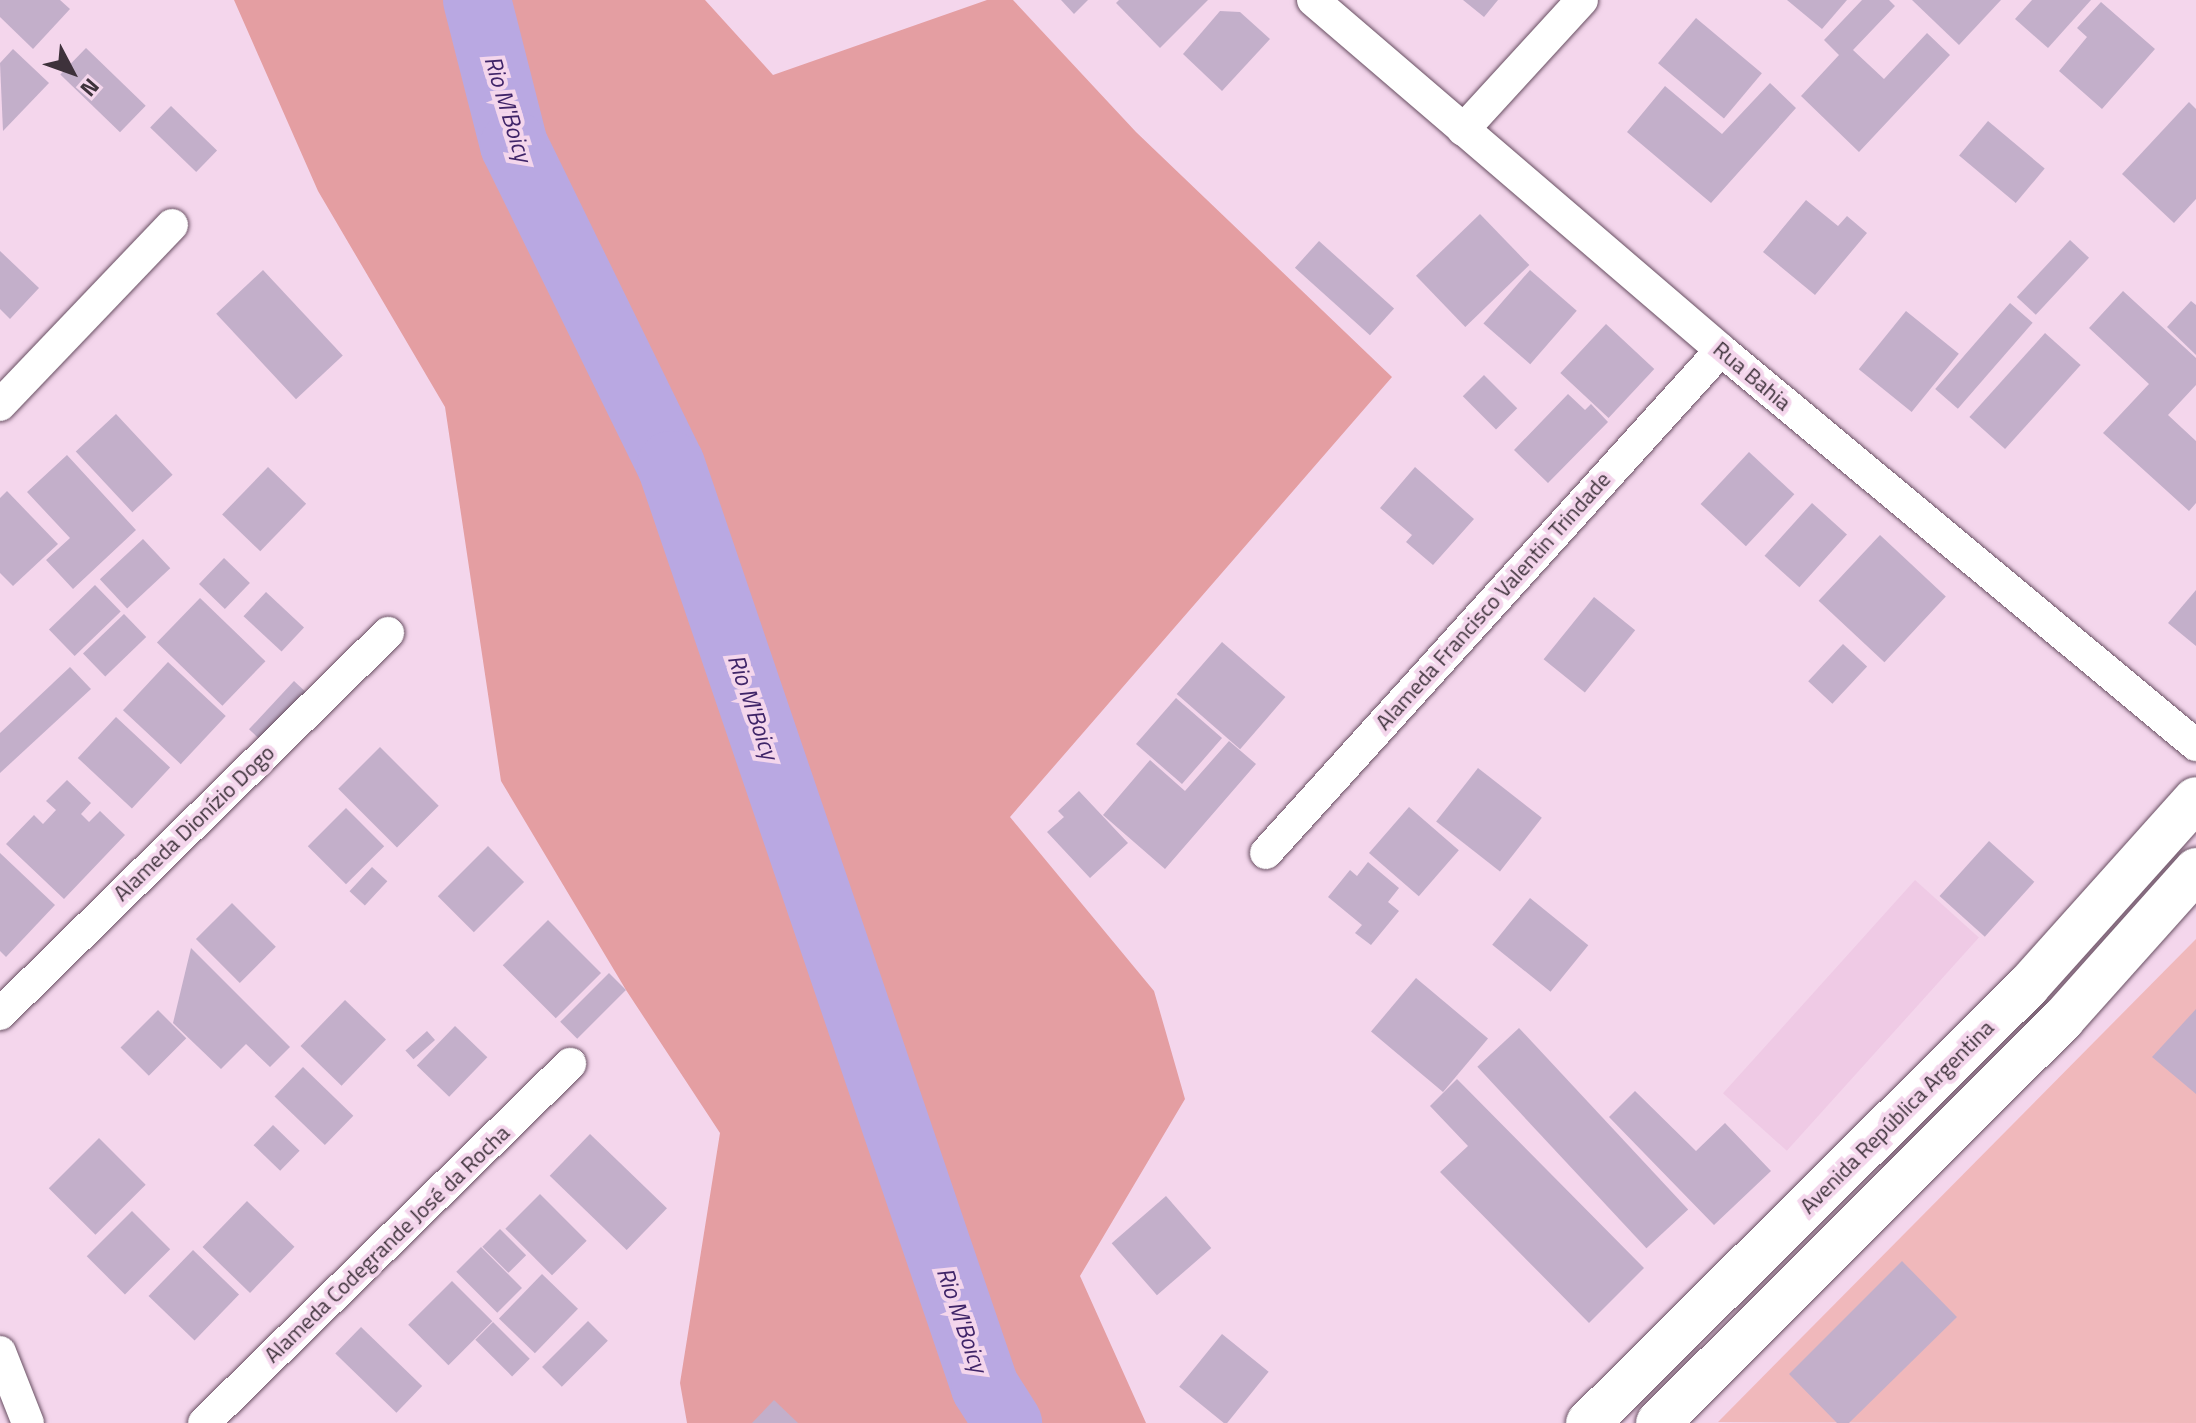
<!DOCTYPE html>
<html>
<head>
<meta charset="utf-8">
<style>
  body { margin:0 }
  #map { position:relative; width:2196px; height:1423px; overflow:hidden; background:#f4d6ec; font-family:"Titillium Web",sans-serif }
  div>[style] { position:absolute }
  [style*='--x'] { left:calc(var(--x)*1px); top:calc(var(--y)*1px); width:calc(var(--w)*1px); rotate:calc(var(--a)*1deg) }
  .built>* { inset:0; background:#efcae5; transform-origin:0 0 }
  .green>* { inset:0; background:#f0b8bb }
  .forest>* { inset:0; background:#e49ea2 }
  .river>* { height:68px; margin:-34px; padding:0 34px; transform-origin:34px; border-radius:34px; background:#b9a8e2 }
  .building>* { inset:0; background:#c3afca; transform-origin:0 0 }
  .roads { filter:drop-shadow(0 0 2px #684f62) drop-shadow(0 0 2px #684f62) }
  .street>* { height:32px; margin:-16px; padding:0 16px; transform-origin:16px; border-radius:16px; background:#fff }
  .secondary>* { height:44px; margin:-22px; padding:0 22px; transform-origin:22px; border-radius:22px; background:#fff }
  span { translate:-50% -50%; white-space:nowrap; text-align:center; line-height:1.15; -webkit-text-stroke:8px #f4d6ec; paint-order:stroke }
  .street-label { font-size:22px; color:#3e323b }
  .water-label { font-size:24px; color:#3f2468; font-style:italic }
  .north { position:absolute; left:32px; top:32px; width:80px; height:80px; -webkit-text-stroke:6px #f4d6ec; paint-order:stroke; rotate:131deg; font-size:22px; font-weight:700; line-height:32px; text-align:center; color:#3e323b }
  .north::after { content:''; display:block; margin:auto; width:28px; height:36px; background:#3e323b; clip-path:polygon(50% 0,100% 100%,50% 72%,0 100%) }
</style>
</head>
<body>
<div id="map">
  <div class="built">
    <i style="left:1915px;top:880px;width:86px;height:287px;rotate:42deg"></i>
  </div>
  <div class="green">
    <i style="clip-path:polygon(2196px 939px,2196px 1423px,1718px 1422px)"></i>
  </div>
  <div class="forest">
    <i style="clip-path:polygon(234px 0,705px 0,773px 75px,987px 0,1013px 0,1136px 132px,1392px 377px,1010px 817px,1154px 991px,1185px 1099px,1080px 1276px,1146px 1423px,687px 1423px,680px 1383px,720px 1133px,626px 990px,501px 781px,445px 407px,318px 191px)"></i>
  </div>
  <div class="river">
    <i style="--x:477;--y:0;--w:150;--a:75.7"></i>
    <i style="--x:514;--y:145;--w:356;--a:63.9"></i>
    <i style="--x:671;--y:465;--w:974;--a:71.19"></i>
    <i style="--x:985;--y:1387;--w:43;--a:57.4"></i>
  </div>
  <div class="building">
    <i style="clip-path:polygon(0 0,60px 0,70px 9px,33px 49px,0 17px)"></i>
    <i style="clip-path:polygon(1061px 0,1088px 0,1074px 14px)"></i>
    <i style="clip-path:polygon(1119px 0,1208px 0,1160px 48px,1116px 3px)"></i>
    <i style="clip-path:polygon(1463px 0,1498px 0,1484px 17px)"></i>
    <i style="clip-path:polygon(1787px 0,1847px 0,1822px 29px)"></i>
    <i style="clip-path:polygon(1862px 0,1889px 0,1895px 6px,1853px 50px,1884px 79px,1927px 33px,1950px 55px,1859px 152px,1801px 96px,1839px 55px,1824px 40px)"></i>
    <i style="clip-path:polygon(1912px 0,2001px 0,1959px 45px)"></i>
    <i style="clip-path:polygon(2032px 0,2091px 0,2048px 48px,2015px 19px)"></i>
    <i style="clip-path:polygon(2101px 2px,2155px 49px,2102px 109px,2059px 71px,2087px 37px,2077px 28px)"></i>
    <i style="clip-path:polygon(1220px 11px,1240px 12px,1270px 39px,1222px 91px,1183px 54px)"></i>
    <i style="left:1696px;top:18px;width:86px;height:59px;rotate:40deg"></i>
    <i style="left:86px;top:48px;width:83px;height:37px;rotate:44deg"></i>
    <i style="clip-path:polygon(13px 49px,49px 83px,3px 131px,0 63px)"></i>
    <i style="clip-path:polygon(1770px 83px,1796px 108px,1711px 203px,1627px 132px,1665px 86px,1722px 134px)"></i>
    <i style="clip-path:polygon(2189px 102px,2196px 109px,2196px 199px,2174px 223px,2122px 174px)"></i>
    <i style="left:171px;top:106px;width:64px;height:30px;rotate:44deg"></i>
    <i style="left:1988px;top:121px;width:74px;height:45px;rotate:40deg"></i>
    <i style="clip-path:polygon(1806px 200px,1838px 226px,1847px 216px,1867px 233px,1815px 295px,1763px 252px)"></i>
    <i style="left:1480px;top:214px;width:71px;height:89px;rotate:46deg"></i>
    <i style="left:2070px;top:240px;width:26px;height:78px;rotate:43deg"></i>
    <i style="left:1319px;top:241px;width:101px;height:36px;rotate:42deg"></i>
    <i style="clip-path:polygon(0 251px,39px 288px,10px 319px,0 309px)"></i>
    <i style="left:263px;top:270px;width:117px;height:64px;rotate:47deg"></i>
    <i style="left:1530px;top:270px;width:62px;height:71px;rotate:41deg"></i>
    <i style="clip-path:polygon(2123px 291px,2196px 358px,2196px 385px,2168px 415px,2196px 441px,2196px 503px,2189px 511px,2103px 433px,2149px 384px,2089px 328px)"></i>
    <i style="clip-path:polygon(2191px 301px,2196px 305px,2196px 355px,2167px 327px)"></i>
    <i style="left:2010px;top:303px;width:30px;height:114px;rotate:41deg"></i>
    <i style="left:1906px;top:311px;width:68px;height:75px;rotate:39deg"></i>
    <i style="left:1606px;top:324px;width:66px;height:67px;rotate:43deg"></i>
    <i style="left:2045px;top:333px;width:48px;height:113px;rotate:42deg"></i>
    <i style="left:1484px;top:375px;width:47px;height:30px;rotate:45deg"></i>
    <i style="clip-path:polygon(1568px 394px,1585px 410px,1591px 404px,1608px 422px,1548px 483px,1514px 450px)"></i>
    <i style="left:116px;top:414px;width:83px;height:55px;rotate:47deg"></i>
    <i style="left:1749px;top:452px;width:62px;height:71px;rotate:43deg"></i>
    <i style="clip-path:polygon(67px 455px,136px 530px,73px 589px,46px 560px,70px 538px,27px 492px)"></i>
    <i style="left:268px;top:467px;width:53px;height:66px;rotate:44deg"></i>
    <i style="clip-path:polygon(1415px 467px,1474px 519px,1433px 565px,1406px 542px,1412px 535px,1380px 508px)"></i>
    <i style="clip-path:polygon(7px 491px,58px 544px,13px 586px,0 573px,0 498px)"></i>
    <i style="left:1812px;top:503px;width:47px;height:71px;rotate:42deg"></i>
    <i style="left:1880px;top:535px;width:90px;height:90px;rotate:43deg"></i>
    <i style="left:143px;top:539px;width:40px;height:59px;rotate:47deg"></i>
    <i style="left:224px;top:558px;width:36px;height:36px;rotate:44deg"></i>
    <i style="left:95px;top:585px;width:37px;height:64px;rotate:46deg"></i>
    <i style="clip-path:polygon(2196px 590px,2196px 646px,2168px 623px)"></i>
    <i style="left:266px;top:592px;width:52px;height:33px;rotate:43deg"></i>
    <i style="left:1594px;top:597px;width:53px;height:80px;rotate:39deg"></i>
    <i style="left:200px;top:598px;width:91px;height:62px;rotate:44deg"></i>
    <i style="left:124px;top:614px;width:32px;height:57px;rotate:46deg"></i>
    <i style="left:1222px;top:642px;width:84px;height:69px;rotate:41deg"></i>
    <i style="left:1843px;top:644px;width:33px;height:51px;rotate:43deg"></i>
    <i style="left:168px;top:662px;width:79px;height:66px;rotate:43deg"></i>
    <i style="clip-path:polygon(70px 667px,91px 689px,0 773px,0 733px)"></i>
    <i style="left:294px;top:681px;width:19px;height:66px;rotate:43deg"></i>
    <i style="left:1176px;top:698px;width:61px;height:61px;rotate:41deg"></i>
    <i style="left:116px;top:717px;width:74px;height:56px;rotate:43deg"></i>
    <i style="clip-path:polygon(1229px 741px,1256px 764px,1165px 869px,1103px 815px,1150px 760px,1185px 791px)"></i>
    <i style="left:380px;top:747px;width:83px;height:59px;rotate:45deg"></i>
    <i style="left:1478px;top:768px;width:81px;height:68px;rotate:38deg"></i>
    <i style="clip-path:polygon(67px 780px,91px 803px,81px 814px,89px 822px,100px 811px,125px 835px,64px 899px,6px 844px,34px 815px,43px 824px,56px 810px,46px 801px)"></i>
    <i style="clip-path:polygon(1079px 791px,1128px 843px,1090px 878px,1047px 832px,1064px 817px,1058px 811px)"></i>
    <i style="left:1409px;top:807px;width:66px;height:61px;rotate:41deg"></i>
    <i style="left:346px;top:808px;width:54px;height:54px;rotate:45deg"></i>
    <i style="left:1989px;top:841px;width:61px;height:74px;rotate:42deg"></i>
    <i style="left:488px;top:846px;width:51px;height:71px;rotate:45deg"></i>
    <i style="clip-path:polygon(0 853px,55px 905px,6px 957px,0 951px)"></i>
    <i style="clip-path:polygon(1368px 862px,1399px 888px,1388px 902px,1399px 911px,1371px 945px,1355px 933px,1362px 925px,1328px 897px,1350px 870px,1357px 876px)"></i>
    <i style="left:372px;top:867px;width:21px;height:33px;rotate:43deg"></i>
    <i style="left:1530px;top:898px;width:75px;height:60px;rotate:39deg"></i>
    <i style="left:232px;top:903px;width:62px;height:51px;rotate:45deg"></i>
    <i style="left:548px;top:920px;width:75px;height:64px;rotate:45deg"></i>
    <i style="clip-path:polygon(191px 948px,290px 1047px,270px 1067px,246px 1044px,221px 1069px,173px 1023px)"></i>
    <i style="left:609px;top:973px;width:24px;height:69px;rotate:45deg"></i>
    <i style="left:1416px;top:978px;width:94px;height:70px;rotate:40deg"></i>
    <i style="left:345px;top:1000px;width:57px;height:64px;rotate:44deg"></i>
    <i style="clip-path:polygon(2196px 1009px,2196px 1094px,2152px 1057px)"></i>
    <i style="left:158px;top:1010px;width:40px;height:53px;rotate:45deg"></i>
    <i style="left:455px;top:1026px;width:45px;height:55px;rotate:44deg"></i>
    <i style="left:1519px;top:1028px;width:248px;height:57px;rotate:47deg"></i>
    <i style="left:427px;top:1031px;width:12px;height:29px;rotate:48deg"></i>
    <i style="left:303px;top:1067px;width:70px;height:41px;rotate:44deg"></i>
    <i style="clip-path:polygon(1457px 1079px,1644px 1268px,1589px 1323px,1440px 1172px,1468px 1146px,1430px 1106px)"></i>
    <i style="clip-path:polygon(1635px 1091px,1696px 1151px,1725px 1123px,1771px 1171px,1714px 1225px,1609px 1117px)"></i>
    <i style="left:273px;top:1125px;width:37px;height:28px;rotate:44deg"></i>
    <i style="left:590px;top:1134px;width:107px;height:58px;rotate:44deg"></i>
    <i style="left:99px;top:1138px;width:66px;height:71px;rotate:45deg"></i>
    <i style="left:540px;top:1194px;width:66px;height:49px;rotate:45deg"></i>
    <i style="left:1166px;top:1196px;width:69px;height:72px;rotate:49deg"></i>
    <i style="left:247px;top:1201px;width:66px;height:64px;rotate:44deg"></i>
    <i style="left:132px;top:1211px;width:54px;height:64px;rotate:45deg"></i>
    <i style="left:500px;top:1229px;width:37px;height:25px;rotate:45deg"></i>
    <i style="left:481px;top:1247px;width:58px;height:35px;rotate:45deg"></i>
    <i style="left:193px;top:1250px;width:64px;height:64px;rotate:44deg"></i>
    <i style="clip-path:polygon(1902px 1261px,1957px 1317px,1849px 1423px,1837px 1423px,1789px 1374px)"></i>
    <i style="left:542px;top:1274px;width:50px;height:62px;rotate:44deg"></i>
    <i style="left:452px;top:1281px;width:57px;height:62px;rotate:45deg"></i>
    <i style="left:588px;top:1321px;width:28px;height:65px;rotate:45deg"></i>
    <i style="left:493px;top:1322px;width:52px;height:25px;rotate:45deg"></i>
    <i style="left:361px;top:1327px;width:85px;height:37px;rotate:44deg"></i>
    <i style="left:1222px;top:1334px;width:60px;height:68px;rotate:39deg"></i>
    <i style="clip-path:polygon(774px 1400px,798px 1423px,752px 1423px)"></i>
  </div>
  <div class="roads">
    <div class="street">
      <i style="--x:1313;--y:0;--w:538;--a:40.62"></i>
      <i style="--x:1721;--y:350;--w:618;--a:39.75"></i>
      <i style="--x:1463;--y:130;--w:176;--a:-47.5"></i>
      <i style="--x:0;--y:405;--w:249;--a:-46.3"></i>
      <i style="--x:1266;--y:853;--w:678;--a:-47.87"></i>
      <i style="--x:0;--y:1014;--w:544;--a:-44.48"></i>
      <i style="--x:0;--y:1352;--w:76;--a:68.5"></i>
      <i style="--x:204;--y:1423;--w:513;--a:-44.45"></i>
    </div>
    <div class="secondary">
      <i style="--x:1588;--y:1423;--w:620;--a:-44.8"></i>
      <i style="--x:2028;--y:986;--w:251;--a:-48.1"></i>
      <i style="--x:1658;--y:1423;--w:572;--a:-44.93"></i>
      <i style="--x:2063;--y:1019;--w:200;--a:-48.2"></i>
    </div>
  </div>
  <div class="street-label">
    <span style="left:1752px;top:376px;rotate:40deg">Rua Bahia</span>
    <span style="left:1493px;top:601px;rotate:-48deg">Alameda Francisco Valentin Trindade</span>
    <span style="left:194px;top:823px;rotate:-44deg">Alameda Dionízio Dogo</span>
    <span style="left:1897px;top:1117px;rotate:-45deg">Avenida República Argentina</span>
    <span style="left:387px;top:1244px;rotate:-44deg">Alameda Codegrande José da Rocha</span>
  </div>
  <div class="water-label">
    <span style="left:508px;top:109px;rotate:73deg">Rio M'Boicy</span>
    <span style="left:753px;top:707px;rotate:71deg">Rio M'Boicy</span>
    <span style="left:962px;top:1320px;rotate:71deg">Rio M'Boicy</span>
  </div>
  <div class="north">N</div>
</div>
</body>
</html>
